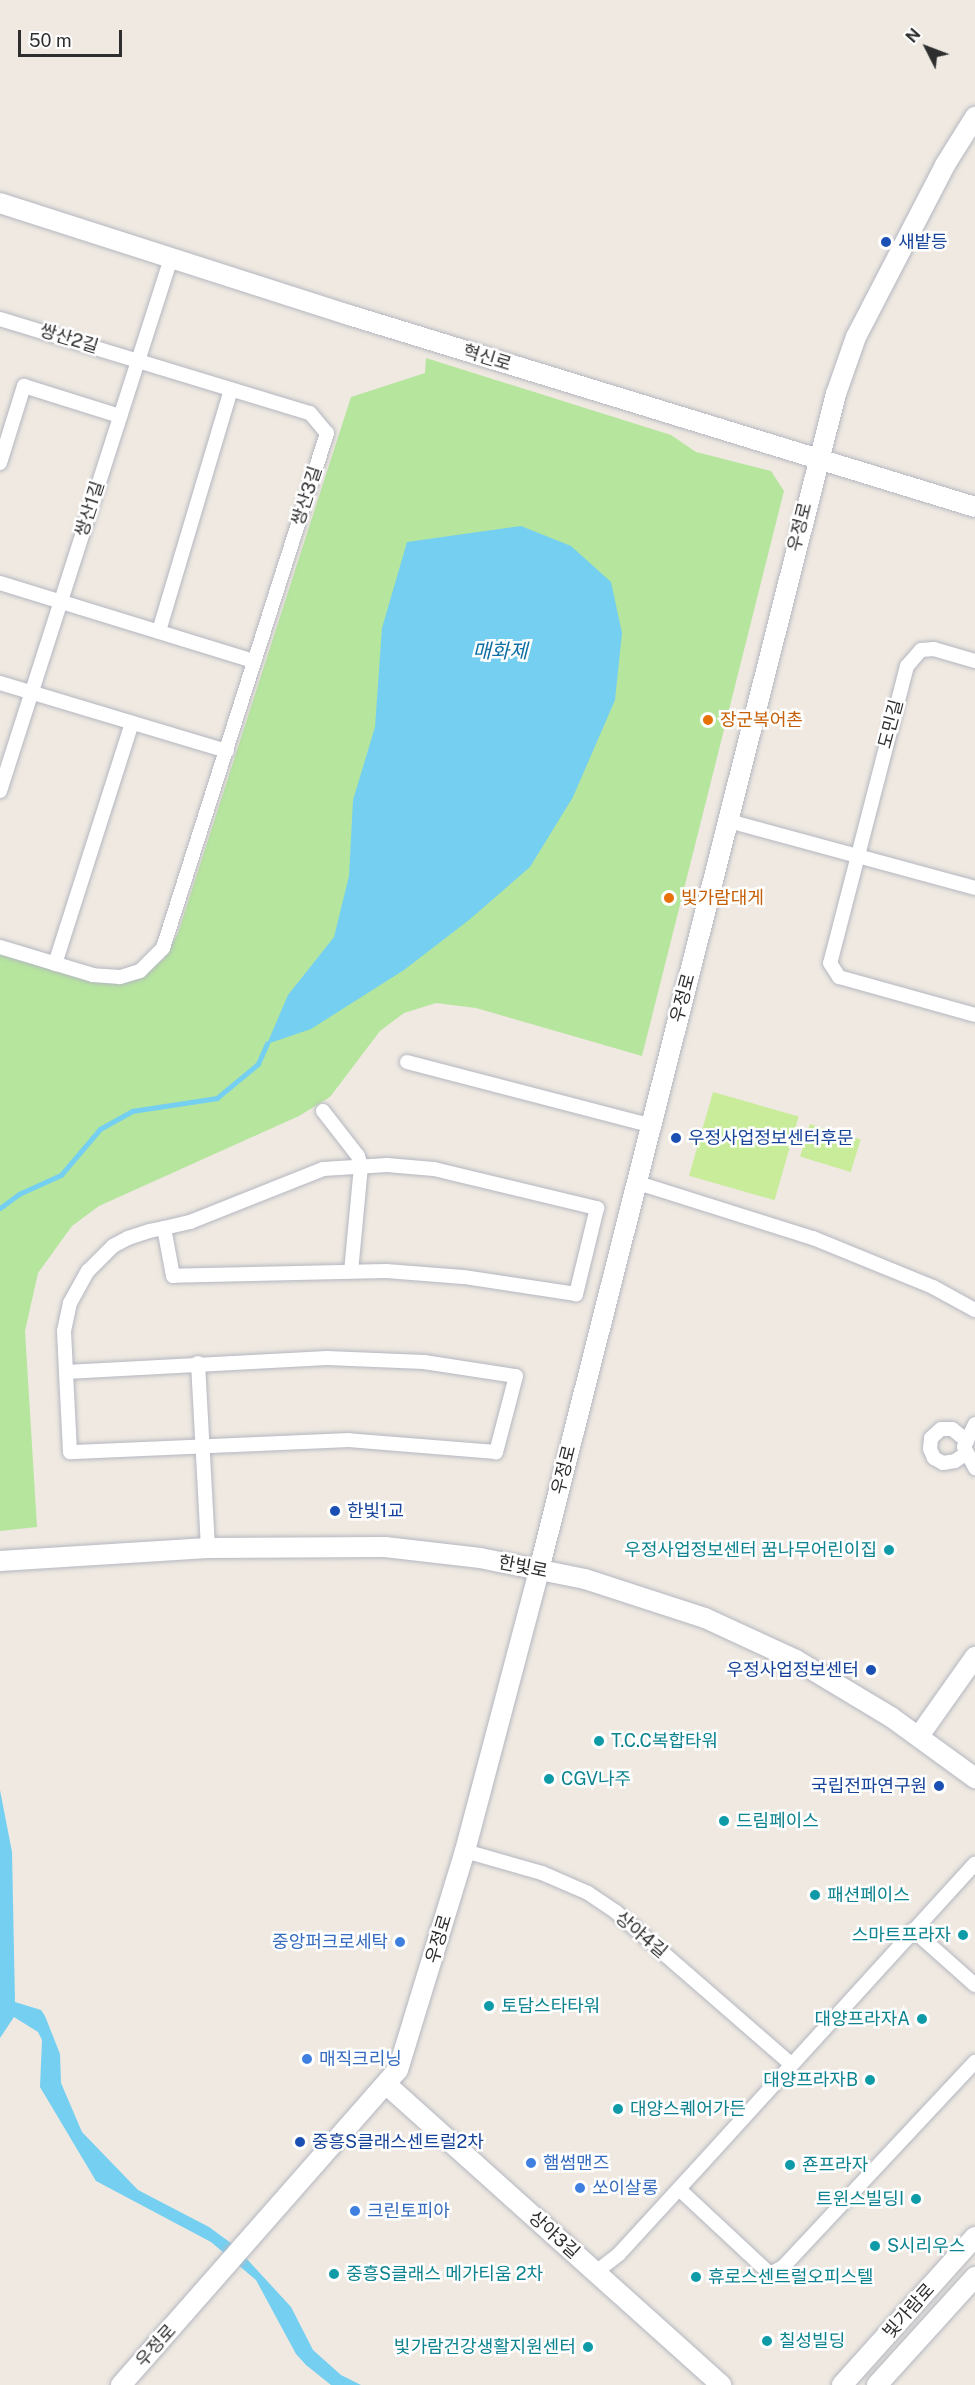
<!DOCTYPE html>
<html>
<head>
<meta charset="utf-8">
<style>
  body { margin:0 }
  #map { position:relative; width:975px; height:2385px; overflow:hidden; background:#efe9e1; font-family:"Public Sans","Noto Sans KR",sans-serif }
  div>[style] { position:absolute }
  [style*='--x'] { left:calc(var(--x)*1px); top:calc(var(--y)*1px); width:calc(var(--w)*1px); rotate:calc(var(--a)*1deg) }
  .green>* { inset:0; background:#b6e59e }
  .pitch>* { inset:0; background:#c9ec9a; transform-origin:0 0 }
  .water>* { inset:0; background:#75cff0 }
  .stream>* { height:4.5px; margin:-2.25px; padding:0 2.25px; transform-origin:2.25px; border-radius:2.25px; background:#75cff0 }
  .roads { filter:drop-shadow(0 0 2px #b4b7c1) drop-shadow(0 0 2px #b4b7c1) }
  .street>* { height:14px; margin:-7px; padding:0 7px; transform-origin:7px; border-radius:7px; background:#fff }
  .secondary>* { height:20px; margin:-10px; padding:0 10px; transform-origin:10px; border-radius:10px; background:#fff }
  .dots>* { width:16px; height:16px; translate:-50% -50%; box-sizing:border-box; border:3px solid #fff; border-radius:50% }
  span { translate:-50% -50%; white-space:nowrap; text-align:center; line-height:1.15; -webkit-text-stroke:5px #fff; paint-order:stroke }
  .transit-label { font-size:18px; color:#164399 }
  .left { translate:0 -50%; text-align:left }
  .right { translate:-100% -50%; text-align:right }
  .street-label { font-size:18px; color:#2e2e2e }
  .food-label { font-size:18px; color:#c56008 }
  .culture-label { font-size:18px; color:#0d838f }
  .shop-label { font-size:18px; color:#366cbe }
  .water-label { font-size:20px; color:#0d6fa3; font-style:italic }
  .north { position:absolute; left:897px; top:18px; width:60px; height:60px; -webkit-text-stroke:4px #fff; paint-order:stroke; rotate:312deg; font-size:16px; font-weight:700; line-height:24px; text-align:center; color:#2e2e2e }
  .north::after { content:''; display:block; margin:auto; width:21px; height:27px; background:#2e2e2e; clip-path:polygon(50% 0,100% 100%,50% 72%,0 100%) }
  .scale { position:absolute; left:18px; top:30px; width:104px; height:27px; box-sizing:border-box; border:3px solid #2e2e2e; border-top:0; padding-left:8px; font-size:18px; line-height:21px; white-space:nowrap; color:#2e2e2e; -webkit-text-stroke:4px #fff; paint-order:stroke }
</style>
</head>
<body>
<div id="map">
  <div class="green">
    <i style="clip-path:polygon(426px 358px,671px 435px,696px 452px,771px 471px,784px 491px,642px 1056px,476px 1008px,436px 1003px,404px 1013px,380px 1031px,330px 1097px,299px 1116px,99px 1206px,72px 1226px,38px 1273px,25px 1331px,37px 1527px,0 1531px,0 952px,117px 983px,133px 980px,164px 959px,178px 933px,351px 397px,425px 373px)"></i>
  </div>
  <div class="pitch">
    <i style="left:713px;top:1092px;width:89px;height:87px;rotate:16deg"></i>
    <i style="left:810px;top:1124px;width:53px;height:34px;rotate:17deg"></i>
  </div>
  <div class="water">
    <i style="clip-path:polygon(521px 526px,571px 546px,611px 582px,622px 633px,615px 700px,573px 797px,530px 867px,469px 920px,404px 970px,311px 1029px,267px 1044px,288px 995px,334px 937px,349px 876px,353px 800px,375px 727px,382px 628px,407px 542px)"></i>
    <i style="clip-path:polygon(0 1790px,12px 1852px,15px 2002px,41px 2010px,45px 2016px,60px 2054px,61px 2083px,82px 2132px,138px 2190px,209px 2227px,235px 2246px,291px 2307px,313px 2350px,341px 2375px,361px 2385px,331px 2385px,306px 2365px,296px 2354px,256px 2280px,211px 2242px,96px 2181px,40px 2087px,42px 2040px,38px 2032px,14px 2017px,0 2038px)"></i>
  </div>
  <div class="stream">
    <i style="--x:0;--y:1208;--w:24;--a:-36"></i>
    <i style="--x:19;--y:1194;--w:46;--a:-24.3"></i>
    <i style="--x:61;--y:1175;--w:60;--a:-49.7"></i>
    <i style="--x:100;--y:1129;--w:37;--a:-29"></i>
    <i style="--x:132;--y:1111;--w:86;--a:-8.7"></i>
    <i style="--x:217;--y:1098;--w:53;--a:-39.7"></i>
    <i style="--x:258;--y:1064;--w:22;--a:-66"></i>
  </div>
  <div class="roads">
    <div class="street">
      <i style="--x:0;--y:319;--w:324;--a:16.9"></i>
      <i style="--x:310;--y:413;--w:26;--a:50"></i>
      <i style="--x:327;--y:433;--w:540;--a:107.66"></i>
      <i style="--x:163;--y:948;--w:33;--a:135"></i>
      <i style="--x:140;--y:971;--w:21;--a:163"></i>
      <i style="--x:120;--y:977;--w:27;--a:-176"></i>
      <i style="--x:93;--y:975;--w:97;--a:-163.2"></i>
      <i style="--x:0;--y:463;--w:81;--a:-72.7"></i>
      <i style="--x:24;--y:386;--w:101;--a:17.4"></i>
      <i style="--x:0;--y:583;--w:266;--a:17.1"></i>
      <i style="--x:159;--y:631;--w:252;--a:-73.4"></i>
      <i style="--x:975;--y:661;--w:43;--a:-163.7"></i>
      <i style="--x:934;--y:649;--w:13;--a:176"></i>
      <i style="--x:921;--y:650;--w:21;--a:131"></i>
      <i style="--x:907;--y:666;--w:307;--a:104.5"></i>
      <i style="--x:830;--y:963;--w:17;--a:57"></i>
      <i style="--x:839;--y:977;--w:141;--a:15.6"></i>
      <i style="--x:0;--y:683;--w:237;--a:16.7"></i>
      <i style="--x:0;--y:791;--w:560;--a:-72.21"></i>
      <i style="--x:729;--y:821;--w:255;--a:15.2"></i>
      <i style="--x:55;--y:964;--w:253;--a:-72.3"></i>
      <i style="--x:407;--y:1062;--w:250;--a:14.6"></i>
      <i style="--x:323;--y:1111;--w:57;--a:52.1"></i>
      <i style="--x:358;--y:1156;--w:10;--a:73"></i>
      <i style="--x:361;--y:1166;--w:105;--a:95.4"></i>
      <i style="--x:635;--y:1182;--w:187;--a:17.5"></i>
      <i style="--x:813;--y:1238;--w:130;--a:22.2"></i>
      <i style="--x:933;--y:1287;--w:48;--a:28.7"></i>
      <i style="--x:198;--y:1363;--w:185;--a:86.9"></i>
      <i style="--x:66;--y:1372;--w:261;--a:-3.1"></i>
      <i style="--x:327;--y:1358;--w:97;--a:2.4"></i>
      <i style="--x:424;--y:1362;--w:93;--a:8.7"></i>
      <i style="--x:516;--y:1376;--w:79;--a:104.7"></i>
      <i style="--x:496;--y:1452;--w:148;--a:-175.4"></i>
      <i style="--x:348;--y:1440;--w:278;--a:177.5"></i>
      <i style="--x:70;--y:1452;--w:80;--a:-92.9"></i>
      <i style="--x:66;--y:1372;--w:41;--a:-92.8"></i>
      <i style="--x:64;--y:1331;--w:29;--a:-78"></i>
      <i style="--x:70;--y:1303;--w:37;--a:-61"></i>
      <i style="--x:88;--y:1271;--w:35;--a:-45"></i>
      <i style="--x:113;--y:1246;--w:17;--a:-28"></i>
      <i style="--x:128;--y:1238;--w:22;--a:-18"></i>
      <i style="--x:149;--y:1231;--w:15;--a:-11"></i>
      <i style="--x:164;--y:1228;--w:27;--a:-13"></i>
      <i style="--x:190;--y:1222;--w:143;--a:-21.7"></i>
      <i style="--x:323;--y:1169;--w:64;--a:-3.6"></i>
      <i style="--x:387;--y:1165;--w:47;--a:4.9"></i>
      <i style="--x:434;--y:1169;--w:168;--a:13.5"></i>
      <i style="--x:597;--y:1208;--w:89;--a:103.7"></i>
      <i style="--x:576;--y:1294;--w:114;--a:-171.4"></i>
      <i style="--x:463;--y:1277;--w:77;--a:-175.5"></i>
      <i style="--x:386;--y:1271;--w:213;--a:178.7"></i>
      <i style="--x:173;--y:1276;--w:49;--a:-100.6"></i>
      <i style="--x:975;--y:1424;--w:25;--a:116"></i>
      <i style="--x:964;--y:1447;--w:24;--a:62"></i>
      <i style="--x:967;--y:1441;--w:19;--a:-141"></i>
      <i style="--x:952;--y:1429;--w:11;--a:180"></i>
      <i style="--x:941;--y:1429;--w:13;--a:138"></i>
      <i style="--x:931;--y:1438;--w:11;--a:95"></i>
      <i style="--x:930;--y:1449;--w:10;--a:66"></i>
      <i style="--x:934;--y:1458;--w:10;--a:29"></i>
      <i style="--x:943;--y:1463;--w:12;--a:-9"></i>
      <i style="--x:955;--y:1461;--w:14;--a:-34"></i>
      <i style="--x:465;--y:1851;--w:80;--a:15.9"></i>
      <i style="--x:542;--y:1873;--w:50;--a:23.5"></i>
      <i style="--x:588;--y:1893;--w:34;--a:34"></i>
      <i style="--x:616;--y:1912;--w:232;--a:41"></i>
      <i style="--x:913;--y:1930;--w:83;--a:41.6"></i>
      <i style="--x:679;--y:2189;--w:125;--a:43"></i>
      <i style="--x:770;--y:2274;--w:15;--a:-28"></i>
      <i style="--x:783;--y:2267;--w:281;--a:-46.9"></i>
      <i style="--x:596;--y:2272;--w:29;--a:-38"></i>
      <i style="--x:619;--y:2254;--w:115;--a:-47.5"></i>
      <i style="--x:697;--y:2169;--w:413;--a:-47.7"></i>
    </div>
    <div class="secondary">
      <i style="--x:0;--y:203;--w:367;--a:17.8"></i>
      <i style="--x:349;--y:315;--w:655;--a:17.05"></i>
      <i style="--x:0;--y:1561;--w:208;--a:-3.6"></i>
      <i style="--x:208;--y:1548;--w:177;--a:-0.3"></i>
      <i style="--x:385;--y:1547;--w:96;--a:6.6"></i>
      <i style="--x:480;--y:1558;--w:107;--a:11.3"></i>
      <i style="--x:585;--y:1579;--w:126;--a:18"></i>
      <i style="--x:705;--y:1618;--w:100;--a:24.8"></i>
      <i style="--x:796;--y:1660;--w:111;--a:31"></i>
      <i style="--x:891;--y:1717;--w:104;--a:36"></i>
      <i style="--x:919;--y:1736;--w:97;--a:-54.7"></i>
      <i style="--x:387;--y:2085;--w:449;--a:41.9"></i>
      <i style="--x:121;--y:2385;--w:419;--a:-48.7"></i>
      <i style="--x:398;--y:2070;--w:229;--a:-73"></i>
      <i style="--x:465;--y:1851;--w:291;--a:-75.2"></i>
      <i style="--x:539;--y:1570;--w:1213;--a:-75.83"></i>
      <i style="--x:836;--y:394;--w:60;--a:-70.7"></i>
      <i style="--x:856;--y:337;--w:194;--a:-62.6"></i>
      <i style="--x:945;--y:165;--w:57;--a:-58"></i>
      <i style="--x:842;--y:2385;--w:199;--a:-48.1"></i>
      <i style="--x:877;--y:2385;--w:146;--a:-47.8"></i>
    </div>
  </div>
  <div class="dots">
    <i style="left:886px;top:242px;background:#1a4fb4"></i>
    <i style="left:708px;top:720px;background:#e8710a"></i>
    <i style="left:669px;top:898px;background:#e8710a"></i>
    <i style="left:676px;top:1138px;background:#1a4fb4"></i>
    <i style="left:335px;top:1511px;background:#1a4fb4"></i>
    <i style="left:889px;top:1550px;background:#0f9aa8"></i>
    <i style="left:871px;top:1670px;background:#1a4fb4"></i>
    <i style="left:599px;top:1741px;background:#0f9aa8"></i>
    <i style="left:549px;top:1779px;background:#0f9aa8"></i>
    <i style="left:939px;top:1786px;background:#1a4fb4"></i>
    <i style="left:724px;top:1821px;background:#0f9aa8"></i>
    <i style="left:815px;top:1895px;background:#0f9aa8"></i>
    <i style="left:963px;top:1935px;background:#0f9aa8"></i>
    <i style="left:400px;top:1942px;background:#3f7fe0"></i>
    <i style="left:489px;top:2006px;background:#0f9aa8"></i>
    <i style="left:922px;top:2019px;background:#0f9aa8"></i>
    <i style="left:307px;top:2059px;background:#3f7fe0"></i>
    <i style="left:870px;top:2080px;background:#0f9aa8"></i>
    <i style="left:618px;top:2109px;background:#0f9aa8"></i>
    <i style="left:300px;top:2142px;background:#1a4fb4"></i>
    <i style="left:531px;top:2163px;background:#3f7fe0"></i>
    <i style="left:790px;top:2165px;background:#0f9aa8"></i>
    <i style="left:580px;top:2188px;background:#3f7fe0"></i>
    <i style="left:916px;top:2199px;background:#0f9aa8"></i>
    <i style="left:355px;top:2211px;background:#3f7fe0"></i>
    <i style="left:875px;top:2246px;background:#0f9aa8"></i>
    <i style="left:334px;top:2274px;background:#0f9aa8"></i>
    <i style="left:696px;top:2277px;background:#0f9aa8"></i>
    <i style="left:767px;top:2341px;background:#0f9aa8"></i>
    <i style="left:588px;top:2347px;background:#0f9aa8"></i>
  </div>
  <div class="transit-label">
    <span class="left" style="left:898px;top:242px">새밭등</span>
    <span class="left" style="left:688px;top:1138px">우정사업정보센터후문</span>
    <span class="left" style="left:347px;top:1511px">한빛1교</span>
    <span class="right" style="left:859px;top:1670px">우정사업정보센터</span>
    <span class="right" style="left:927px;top:1786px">국립전파연구원</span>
    <span class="left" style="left:312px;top:2142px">중흥S클래스센트럴2차</span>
  </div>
  <div class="street-label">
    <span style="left:69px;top:339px;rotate:17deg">쌍산2길</span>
    <span style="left:487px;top:358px;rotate:17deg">혁신로</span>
    <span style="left:307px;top:496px;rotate:-72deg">쌍산3길</span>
    <span style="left:90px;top:509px;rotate:-72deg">쌍산1길</span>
    <span style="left:800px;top:527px;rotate:-76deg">우정로</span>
    <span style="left:891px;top:724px;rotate:-75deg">도민길</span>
    <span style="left:683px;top:998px;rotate:-75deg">우정로</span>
    <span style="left:564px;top:1470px;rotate:-76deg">우정로</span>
    <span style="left:523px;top:1567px;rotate:11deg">한빛로</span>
    <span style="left:641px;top:1935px;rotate:40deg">상야4길</span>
    <span style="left:439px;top:1939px;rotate:-73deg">우정로</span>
    <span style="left:554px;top:2235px;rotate:42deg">상야3길</span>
    <span style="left:909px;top:2311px;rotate:-48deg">빛가람로</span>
    <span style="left:156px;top:2346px;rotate:-48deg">우정로</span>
  </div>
  <div class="food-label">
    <span class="left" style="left:720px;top:720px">장군복어촌</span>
    <span class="left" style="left:681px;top:898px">빛가람대게</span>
  </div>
  <div class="culture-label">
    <span class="right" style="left:877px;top:1550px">우정사업정보센터 꿈나무어린이집</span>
    <span class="left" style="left:611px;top:1741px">T.C.C복합타워</span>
    <span class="left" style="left:561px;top:1779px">CGV나주</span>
    <span class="left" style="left:736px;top:1821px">드림페이스</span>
    <span class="left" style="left:827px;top:1895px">패션페이스</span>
    <span class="right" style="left:951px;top:1935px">스마트프라자</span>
    <span class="left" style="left:501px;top:2006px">토담스타타워</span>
    <span class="right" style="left:910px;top:2019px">대양프라자A</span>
    <span class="right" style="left:858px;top:2080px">대양프라자B</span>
    <span class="left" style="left:630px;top:2109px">대양스퀘어가든</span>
    <span class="left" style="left:802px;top:2165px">죤프라자</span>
    <span class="right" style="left:904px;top:2199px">트윈스빌딩I</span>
    <span class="left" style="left:887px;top:2246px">S시리우스</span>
    <span class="left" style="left:346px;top:2274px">중흥S클래스 메가티움 2차</span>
    <span class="left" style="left:708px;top:2277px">휴로스센트럴오피스텔</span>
    <span class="left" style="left:779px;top:2341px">칠성빌딩</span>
    <span class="right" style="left:576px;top:2347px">빛가람건강생활지원센터</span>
  </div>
  <div class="shop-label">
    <span class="right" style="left:388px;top:1942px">중앙퍼크로세탁</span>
    <span class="left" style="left:319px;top:2059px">매직크리닝</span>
    <span class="left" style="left:543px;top:2163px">햄썸맨즈</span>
    <span class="left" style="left:592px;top:2188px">쏘이살롱</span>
    <span class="left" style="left:367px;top:2211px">크린토피아</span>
  </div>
  <div class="water-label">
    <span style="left:500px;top:651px">매화제</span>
  </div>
  <div class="north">N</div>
  <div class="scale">50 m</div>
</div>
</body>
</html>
